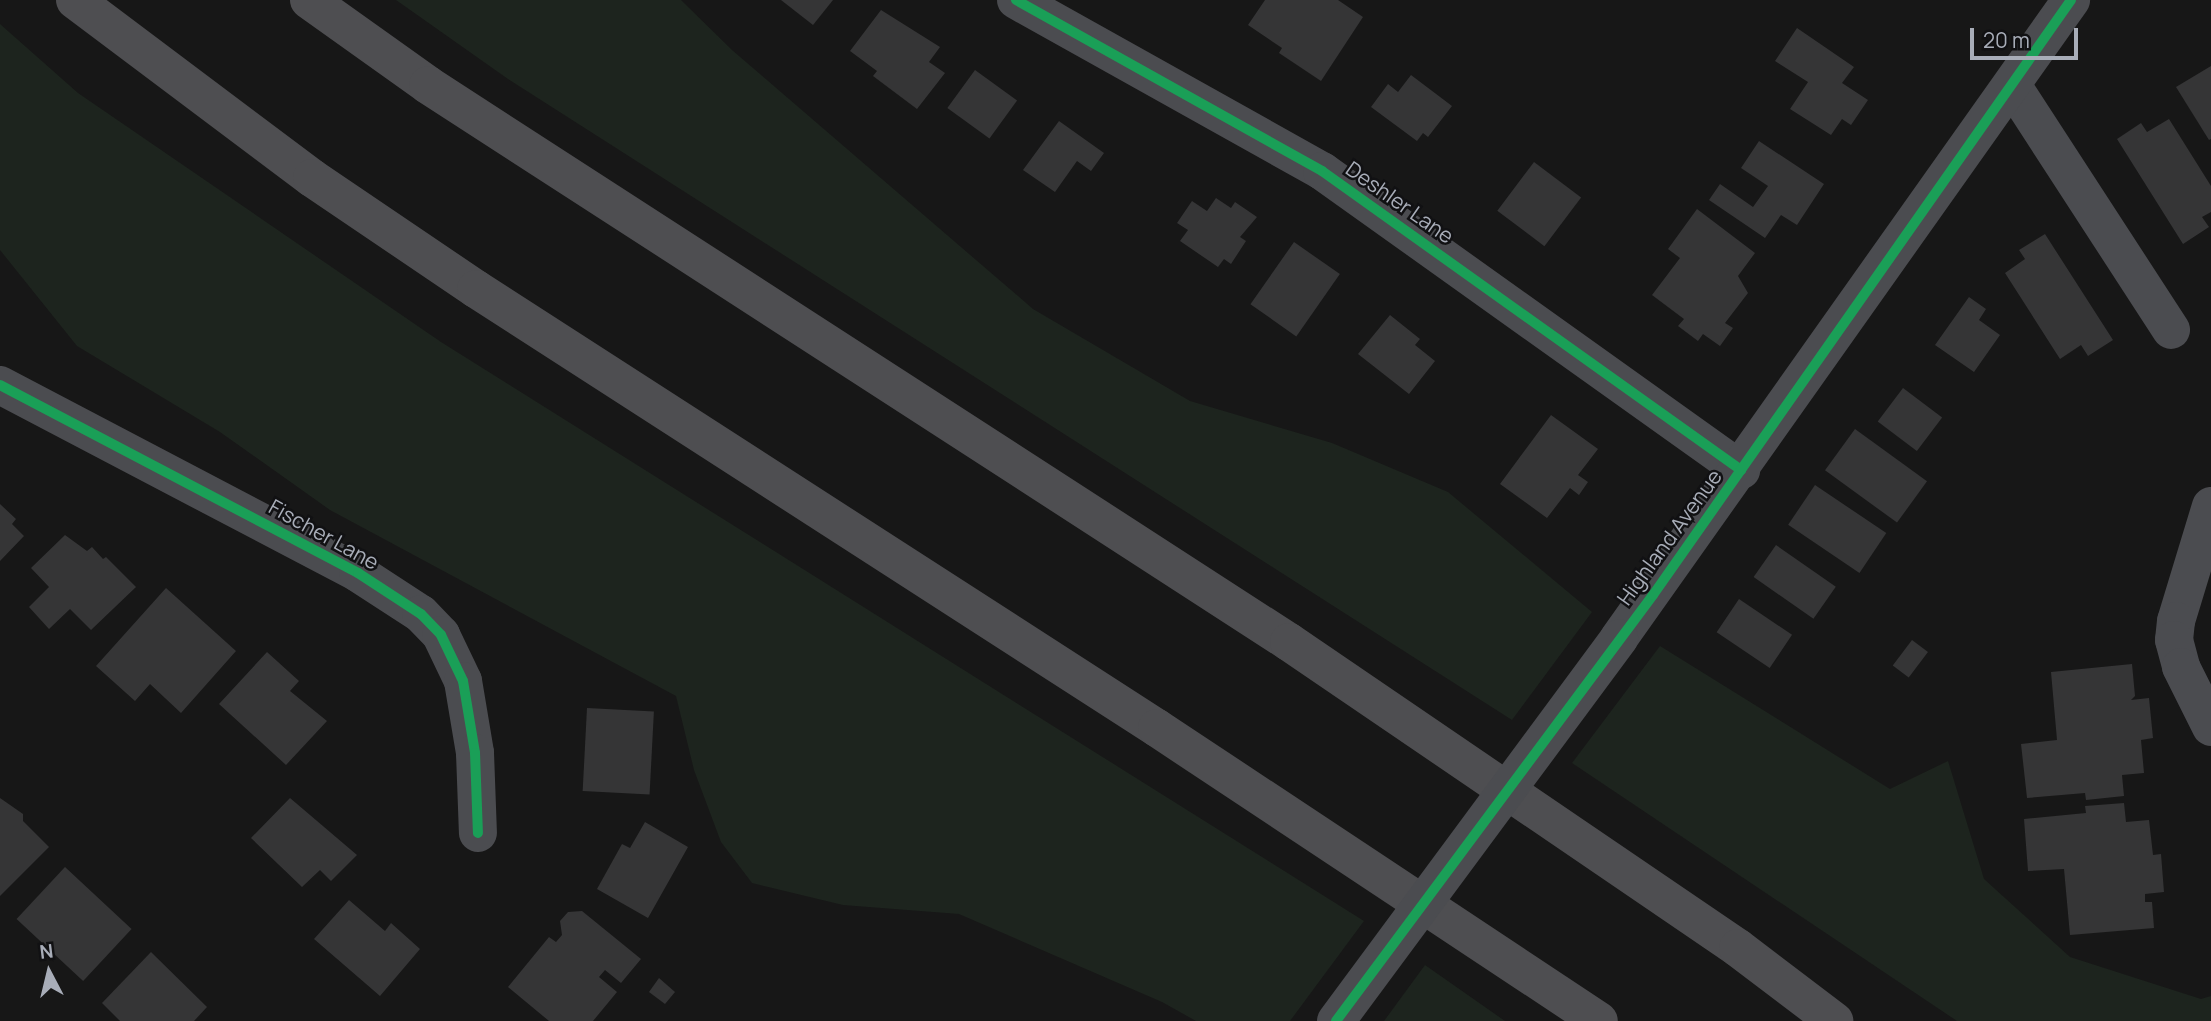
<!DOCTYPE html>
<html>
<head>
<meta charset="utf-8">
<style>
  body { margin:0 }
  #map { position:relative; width:2211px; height:1021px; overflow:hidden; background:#171717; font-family:Manrope,sans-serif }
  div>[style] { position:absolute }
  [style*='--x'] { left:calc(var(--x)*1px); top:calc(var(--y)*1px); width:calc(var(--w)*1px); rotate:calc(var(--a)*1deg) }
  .green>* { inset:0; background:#1d241e }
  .building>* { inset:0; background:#353536; transform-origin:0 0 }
  .minor>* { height:38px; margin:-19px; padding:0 19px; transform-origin:19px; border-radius:19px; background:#4b4c50 }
  .highway>* { height:38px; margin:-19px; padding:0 19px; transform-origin:19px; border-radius:19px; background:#4e4e51 }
  .minor-bridge>* { height:38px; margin:-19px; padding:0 19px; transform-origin:19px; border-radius:19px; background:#4b4c50 }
  .cycleway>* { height:10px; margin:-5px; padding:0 5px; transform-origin:5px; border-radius:5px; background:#1a9f57 }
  span { translate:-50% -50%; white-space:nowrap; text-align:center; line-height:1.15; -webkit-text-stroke:5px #111113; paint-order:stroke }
  .street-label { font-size:21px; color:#a8adb8 }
  .north { position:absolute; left:14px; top:937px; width:70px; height:70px; -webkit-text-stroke:5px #111113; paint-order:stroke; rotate:353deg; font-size:19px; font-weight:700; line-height:28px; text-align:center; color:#a8adb8 }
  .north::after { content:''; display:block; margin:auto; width:24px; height:32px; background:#a8adb8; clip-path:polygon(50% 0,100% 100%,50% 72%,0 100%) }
  .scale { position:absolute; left:1970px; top:28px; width:108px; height:32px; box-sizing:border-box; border:4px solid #a8adb8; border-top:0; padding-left:9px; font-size:21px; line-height:24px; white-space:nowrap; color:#a8adb8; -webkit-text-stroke:5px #111113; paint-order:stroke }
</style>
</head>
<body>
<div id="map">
  <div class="green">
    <i style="clip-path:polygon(396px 0,681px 0,732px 50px,1033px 309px,1190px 401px,1332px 443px,1448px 492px,1592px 612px,1512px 720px,508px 79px)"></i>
    <i style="clip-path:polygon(0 24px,78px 93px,441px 342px,1364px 921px,1290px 1021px,1196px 1021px,1162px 1002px,959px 914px,843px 905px,752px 883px,721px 842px,694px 770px,676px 696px,330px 510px,220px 432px,77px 346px,0 250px)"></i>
    <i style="clip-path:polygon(1660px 646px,1890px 789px,1948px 761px,1984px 879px,2070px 957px,2201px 999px,2211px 996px,2211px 1021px,1957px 1021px,1572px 763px)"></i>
    <i style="clip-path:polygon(1425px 965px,1505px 1021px,1384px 1021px)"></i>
  </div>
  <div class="building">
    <i style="clip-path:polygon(781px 0,833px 0,813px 25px)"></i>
    <i style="clip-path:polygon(1265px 0,1338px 0,1363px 17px,1321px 81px,1279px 53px,1282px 48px,1248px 25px)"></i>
    <i style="clip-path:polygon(881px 10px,940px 47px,929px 62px,945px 73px,917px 109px,873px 76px,877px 71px,850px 51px)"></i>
    <i style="clip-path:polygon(1797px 28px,1854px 67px,1842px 83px,1868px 100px,1851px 125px,1842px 119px,1831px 135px,1790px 109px,1808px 82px,1775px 61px)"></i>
    <i style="clip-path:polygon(2211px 66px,2211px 139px,2209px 140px,2176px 87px)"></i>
    <i style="left:975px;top:70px;width:52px;height:47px;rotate:36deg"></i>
    <i style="clip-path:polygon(1411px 75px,1452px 106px,1428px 137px,1423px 133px,1417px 141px,1371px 107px,1388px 84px,1398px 92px)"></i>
    <i style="clip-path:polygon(2169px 119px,2211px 186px,2211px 212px,2202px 217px,2209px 227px,2183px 244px,2117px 139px,2141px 123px,2147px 132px)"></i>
    <i style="clip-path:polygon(1059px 121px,1104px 153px,1091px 171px,1077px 161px,1055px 192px,1023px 170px)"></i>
    <i style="clip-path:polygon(1759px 141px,1824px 184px,1797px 225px,1781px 215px,1765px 238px,1709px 200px,1720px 184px,1753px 207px,1768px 186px,1741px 168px)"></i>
    <i style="left:1534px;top:162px;width:59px;height:61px;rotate:37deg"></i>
    <i style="clip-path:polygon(1216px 198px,1231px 208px,1235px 202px,1257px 217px,1240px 237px,1246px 241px,1231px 264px,1224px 259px,1218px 267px,1180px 241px,1188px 230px,1177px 223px,1192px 201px,1207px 211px)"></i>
    <i style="clip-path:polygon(1697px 209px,1755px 253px,1738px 276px,1748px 293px,1725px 323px,1733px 328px,1720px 346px,1703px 334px,1698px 341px,1678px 326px,1684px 319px,1652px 295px,1680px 258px,1668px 249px)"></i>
    <i style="clip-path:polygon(2045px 234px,2113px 340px,2088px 356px,2081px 345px,2060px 359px,2005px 273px,2025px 259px,2019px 250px)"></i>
    <i style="left:1294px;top:242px;width:56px;height:76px;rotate:35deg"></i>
    <i style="clip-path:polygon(1969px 297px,1986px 309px,1979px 320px,2000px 335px,1974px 372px,1935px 345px)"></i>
    <i style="clip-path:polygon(1390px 315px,1420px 339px,1415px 345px,1435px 361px,1409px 394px,1358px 354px)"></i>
    <i style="left:1903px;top:388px;width:49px;height:42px;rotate:37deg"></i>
    <i style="clip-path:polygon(1551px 415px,1598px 449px,1578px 475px,1588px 482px,1579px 495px,1570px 488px,1547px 518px,1500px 484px)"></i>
    <i style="left:1855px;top:429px;width:89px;height:51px;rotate:36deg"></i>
    <i style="left:1815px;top:485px;width:86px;height:48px;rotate:34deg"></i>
    <i style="clip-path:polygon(0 504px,16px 519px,12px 524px,24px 536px,0 561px)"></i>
    <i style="clip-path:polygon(65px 535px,87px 551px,92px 547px,103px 559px,106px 557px,136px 587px,91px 630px,70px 609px,49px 629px,29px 607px,49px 587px,31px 568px)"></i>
    <i style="left:1776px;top:545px;width:73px;height:39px;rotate:35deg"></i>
    <i style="clip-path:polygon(166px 588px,236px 651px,181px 713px,150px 684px,135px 701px,96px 666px)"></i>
    <i style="left:1739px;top:599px;width:64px;height:40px;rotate:34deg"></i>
    <i style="left:1912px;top:640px;width:20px;height:32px;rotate:37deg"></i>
    <i style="clip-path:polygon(267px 652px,299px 681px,290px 691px,327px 721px,286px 765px,219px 704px)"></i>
    <i style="clip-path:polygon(2132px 664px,2135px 696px,2131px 700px,2149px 698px,2153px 738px,2141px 740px,2144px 773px,2122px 775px,2124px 796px,2086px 800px,2085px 793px,2027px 798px,2021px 744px,2057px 740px,2051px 672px)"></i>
    <i style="left:587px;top:708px;width:67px;height:83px;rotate:3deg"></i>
    <i style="clip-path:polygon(0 798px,23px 814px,23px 821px,49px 847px,0 896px)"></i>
    <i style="clip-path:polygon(290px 798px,357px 855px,331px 881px,320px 870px,302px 887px,251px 838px)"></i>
    <i style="clip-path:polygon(2124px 803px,2126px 822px,2149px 820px,2153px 855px,2161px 854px,2164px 892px,2145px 894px,2145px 902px,2152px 902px,2154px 928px,2070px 935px,2064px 869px,2028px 871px,2024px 819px,2086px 813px,2085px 806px)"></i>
    <i style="clip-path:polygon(645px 822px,688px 847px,648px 918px,597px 889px,622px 844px,630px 848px)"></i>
    <i style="left:65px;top:867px;width:91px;height:71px;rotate:43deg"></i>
    <i style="clip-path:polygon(349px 900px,385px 931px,391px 923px,420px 949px,380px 996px,314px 939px)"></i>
    <i style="clip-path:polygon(582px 911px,641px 959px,621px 983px,605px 970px,599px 977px,617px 992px,593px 1021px,549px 1021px,508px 987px,549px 937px,556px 942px,562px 935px,560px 921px,568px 912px)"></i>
    <i style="clip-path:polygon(151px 952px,207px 1007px,194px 1021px,120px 1021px,102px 1003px)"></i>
    <i style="clip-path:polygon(659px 978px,675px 992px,665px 1004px,649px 992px)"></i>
  </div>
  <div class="minor">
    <i style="--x:1016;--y:0;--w:351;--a:29.2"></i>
    <i style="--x:1322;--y:171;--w:515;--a:35.51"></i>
    <i style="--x:2012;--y:85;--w:292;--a:57"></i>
    <i style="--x:0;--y:385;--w:404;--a:27.7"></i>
    <i style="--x:358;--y:573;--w:75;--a:33.1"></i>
    <i style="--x:421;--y:614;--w:29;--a:46"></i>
    <i style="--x:441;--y:635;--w:51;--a:64.4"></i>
    <i style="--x:463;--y:681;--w:73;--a:80.5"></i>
    <i style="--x:475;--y:753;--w:80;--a:87.9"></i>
    <i style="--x:2211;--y:506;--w:120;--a:106.9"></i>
    <i style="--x:2176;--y:621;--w:19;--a:96"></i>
    <i style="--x:2174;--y:640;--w:28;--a:75"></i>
    <i style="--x:2181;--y:667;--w:67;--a:63.4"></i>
    <i style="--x:1619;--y:638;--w:782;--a:-54.68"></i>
  </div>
  <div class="highway">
    <i style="--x:75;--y:0;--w:296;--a:36.9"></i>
    <i style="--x:312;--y:178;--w:198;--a:34.1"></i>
    <i style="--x:476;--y:289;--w:810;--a:32.81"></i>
    <i style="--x:1157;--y:728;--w:530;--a:33.54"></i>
    <i style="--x:309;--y:0;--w:146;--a:35.5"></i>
    <i style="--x:428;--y:85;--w:1025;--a:32.9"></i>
    <i style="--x:1289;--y:642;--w:543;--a:34.27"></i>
    <i style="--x:1738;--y:948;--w:121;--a:37.2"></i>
  </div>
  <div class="minor-bridge">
    <i style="--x:1336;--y:1021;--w:476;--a:-53.5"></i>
  </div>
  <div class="cycleway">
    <i style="--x:1016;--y:0;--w:351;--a:29.2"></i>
    <i style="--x:1322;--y:171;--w:515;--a:35.51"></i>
    <i style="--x:0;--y:385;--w:404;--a:27.7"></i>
    <i style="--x:358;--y:573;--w:75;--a:33.1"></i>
    <i style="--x:421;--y:614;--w:29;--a:46"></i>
    <i style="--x:441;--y:635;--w:51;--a:64.4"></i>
    <i style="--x:463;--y:681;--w:73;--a:80.5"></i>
    <i style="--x:475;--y:753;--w:80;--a:87.9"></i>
    <i style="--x:1336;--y:1021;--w:531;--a:-53.35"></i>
    <i style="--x:1653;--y:595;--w:727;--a:-54.91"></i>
  </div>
  <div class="street-label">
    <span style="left:1400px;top:202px;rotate:35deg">Deshler Lane</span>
    <span style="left:324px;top:534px;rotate:29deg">Fischer Lane</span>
    <span style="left:1669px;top:537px;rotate:-54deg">Highland Avenue</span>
  </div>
  <div class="north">N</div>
  <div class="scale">20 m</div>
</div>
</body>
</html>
